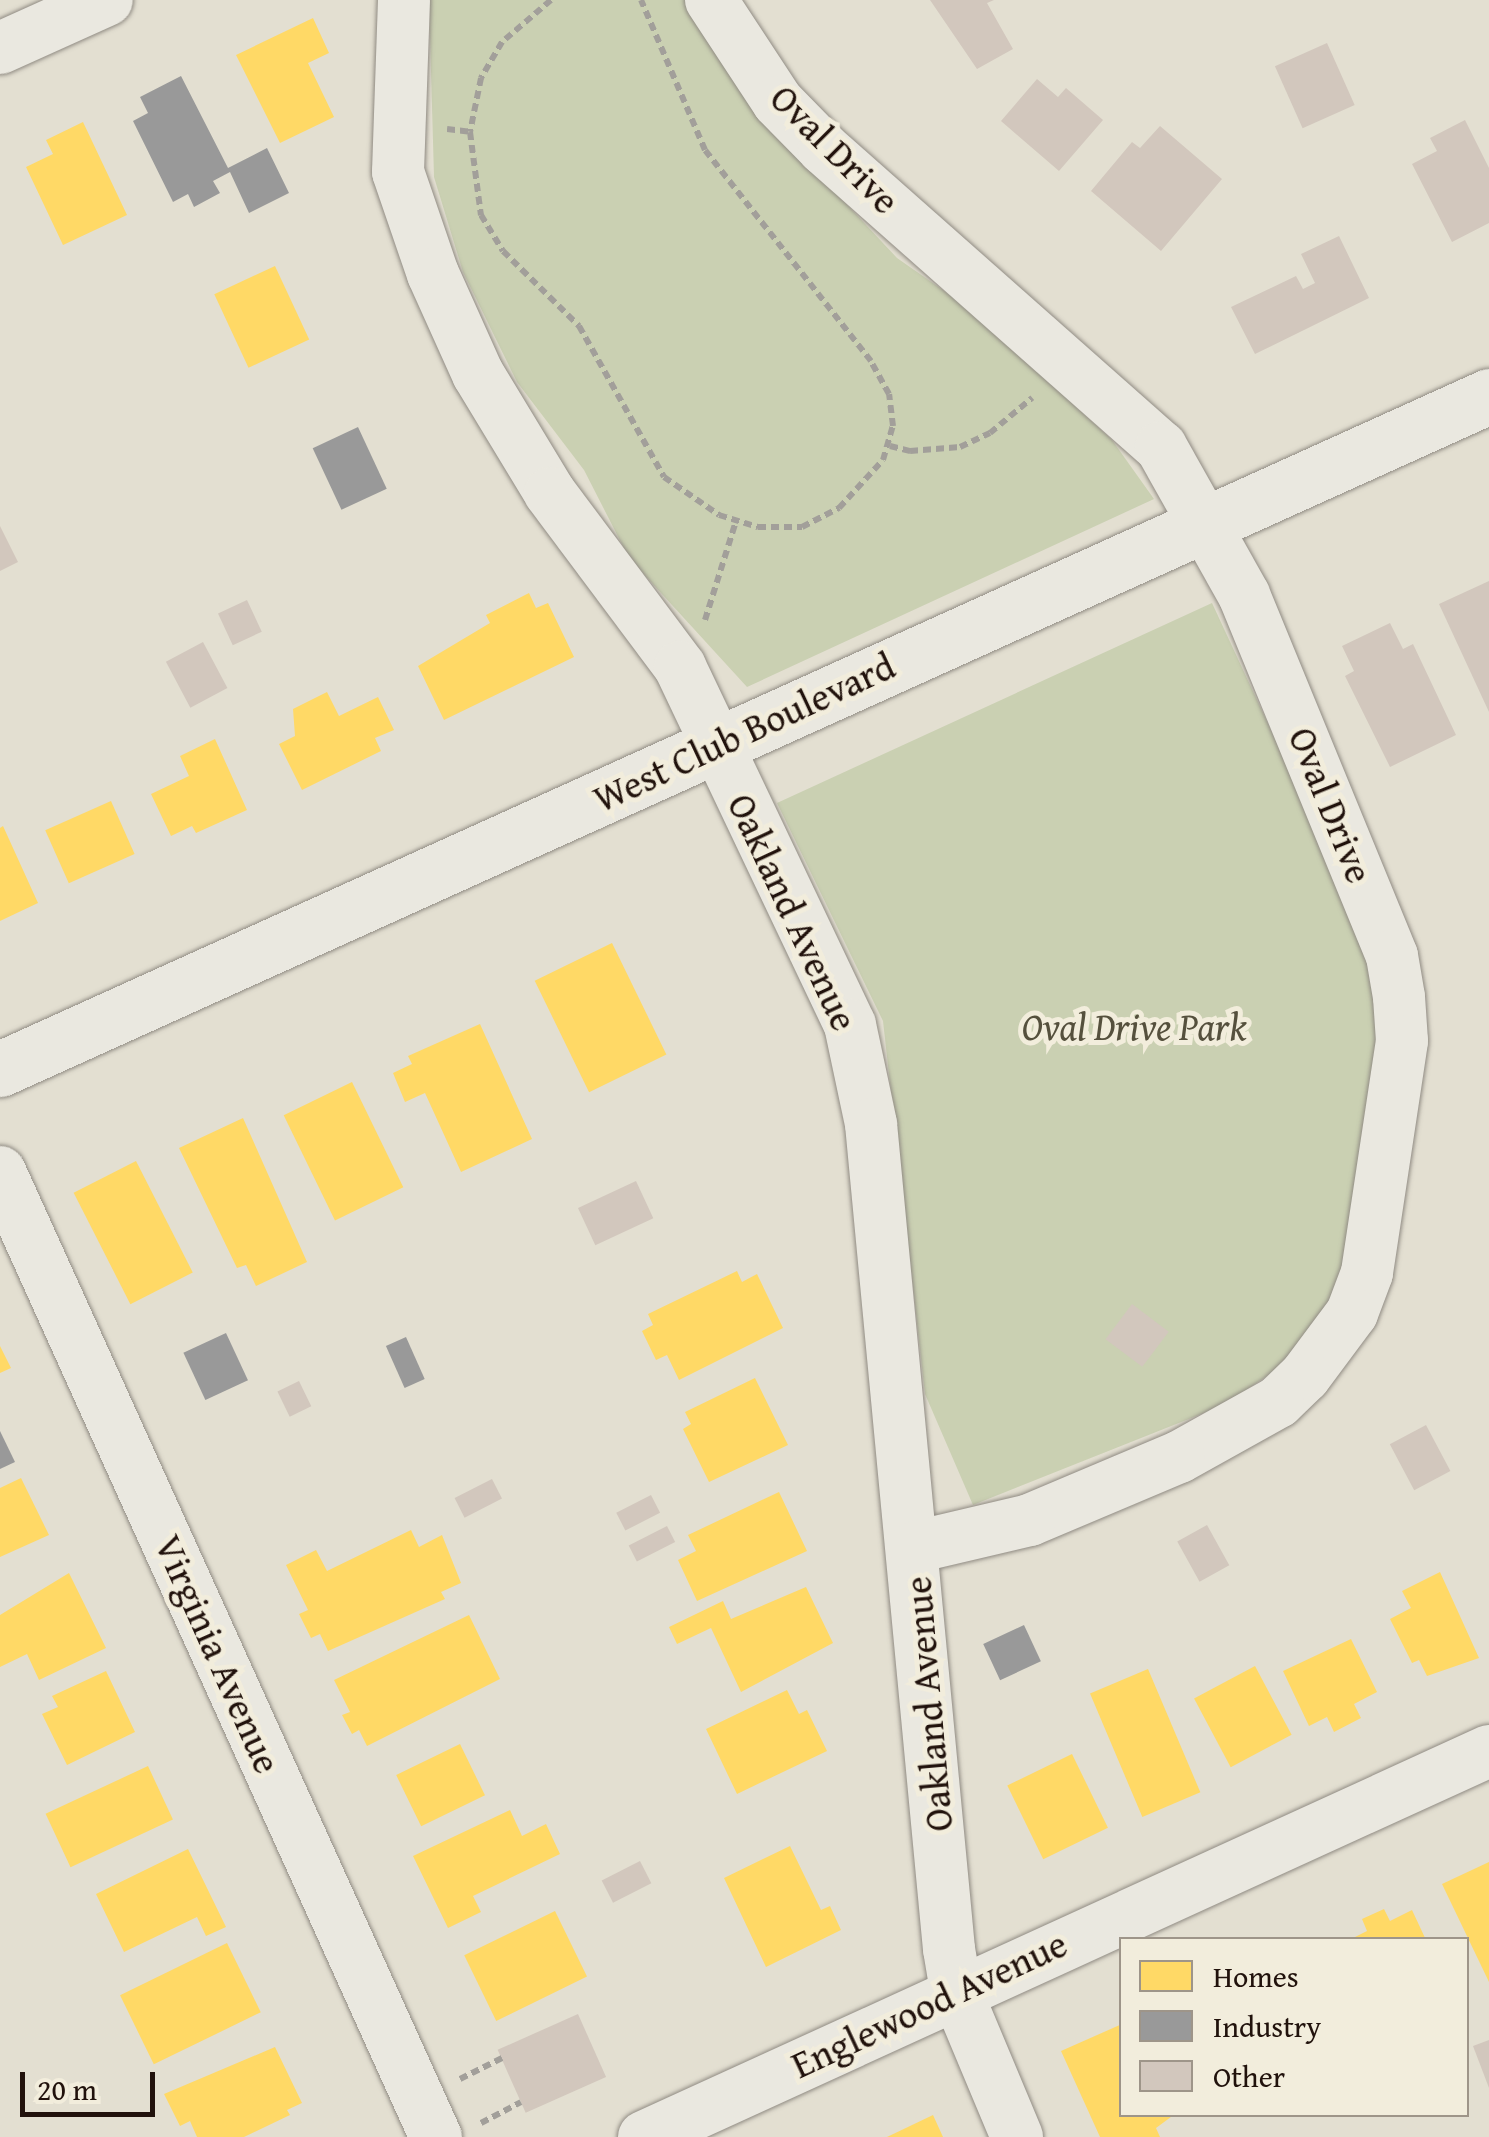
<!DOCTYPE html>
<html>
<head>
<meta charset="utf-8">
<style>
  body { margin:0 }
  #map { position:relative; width:1489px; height:2137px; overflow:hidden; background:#e3dfd1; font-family:"Gentium Book Plus",serif }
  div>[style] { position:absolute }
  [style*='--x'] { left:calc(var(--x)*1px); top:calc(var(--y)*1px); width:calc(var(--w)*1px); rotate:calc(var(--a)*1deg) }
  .green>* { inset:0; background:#cad0b2 }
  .homes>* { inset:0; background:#ffd966; transform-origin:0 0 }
  .industry>* { inset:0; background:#999; transform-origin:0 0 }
  .building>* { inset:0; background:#d2c7bd; transform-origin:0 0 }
  .path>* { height:6px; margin-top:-3px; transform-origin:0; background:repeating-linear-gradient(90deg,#a29f9a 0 8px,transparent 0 13px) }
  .roads { filter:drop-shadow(0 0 2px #908b83) drop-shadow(0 0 2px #908b83) }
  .minor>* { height:52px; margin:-26px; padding:0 26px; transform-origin:26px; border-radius:26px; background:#eae8e0 }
  .tertiary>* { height:55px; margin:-27.5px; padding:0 27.5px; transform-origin:27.5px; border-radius:27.5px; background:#eae8e0 }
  span { translate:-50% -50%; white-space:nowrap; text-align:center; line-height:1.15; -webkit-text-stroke:10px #f2eddc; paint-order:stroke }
  .street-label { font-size:38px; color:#21120c }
  .park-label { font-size:38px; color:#55503d; font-style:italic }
  .legend { position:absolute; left:1119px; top:1937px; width:350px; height:180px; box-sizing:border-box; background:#f2eddc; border:2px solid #9e9589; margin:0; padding:12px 18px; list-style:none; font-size:30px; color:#21120c }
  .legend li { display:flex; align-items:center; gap:20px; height:50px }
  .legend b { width:50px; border:2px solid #9e9589 }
  .scale { position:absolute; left:20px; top:2072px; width:135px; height:45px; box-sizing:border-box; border:5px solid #21120c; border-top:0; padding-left:12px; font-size:30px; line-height:35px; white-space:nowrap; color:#21120c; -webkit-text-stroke:8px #f2eddc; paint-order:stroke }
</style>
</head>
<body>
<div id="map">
  <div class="green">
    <i style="clip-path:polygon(429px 0,693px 0,764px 116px,897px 258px,970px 309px,1112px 440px,1154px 499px,747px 687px,629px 558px,584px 470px,517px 382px,463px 272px,434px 177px)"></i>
    <i style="clip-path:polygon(1212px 603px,1389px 984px,1354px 1246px,1335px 1291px,1289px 1361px,1224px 1405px,973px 1505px,925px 1394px,883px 1021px,777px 803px)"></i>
  </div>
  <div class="homes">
    <i style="clip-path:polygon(313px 18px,329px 53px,308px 63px,334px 117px,280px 143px,236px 55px)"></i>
    <i style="clip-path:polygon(83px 122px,127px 215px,63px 245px,26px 167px,53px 154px,46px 140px)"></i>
    <i style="left:275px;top:266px;width:81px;height:67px;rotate:65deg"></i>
    <i style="clip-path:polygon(529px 593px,536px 608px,548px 603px,574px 657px,444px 720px,418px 666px,490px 623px,486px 615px)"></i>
    <i style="clip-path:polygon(327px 692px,339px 716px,378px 697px,394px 730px,375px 738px,381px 751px,302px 790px,279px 744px,295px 736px,293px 709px)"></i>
    <i style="clip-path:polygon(215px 739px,247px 810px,196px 833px,192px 826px,171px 836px,151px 794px,189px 776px,180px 756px)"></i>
    <i style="left:111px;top:801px;width:58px;height:72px;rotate:66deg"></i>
    <i style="clip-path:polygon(3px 826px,38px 903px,0 921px,0 828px)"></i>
    <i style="left:612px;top:943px;width:124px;height:86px;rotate:64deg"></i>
    <i style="clip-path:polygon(480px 1024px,532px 1139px,461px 1172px,425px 1093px,405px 1102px,393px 1073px,412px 1064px,408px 1056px)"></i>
    <i style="left:352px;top:1082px;width:117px;height:76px;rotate:64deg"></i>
    <i style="clip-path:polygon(243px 1118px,307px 1262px,256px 1286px,246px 1265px,237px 1268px,179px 1148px)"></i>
    <i style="left:136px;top:1161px;width:125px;height:70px;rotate:63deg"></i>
    <i style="clip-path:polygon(737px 1271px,742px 1282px,757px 1274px,783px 1328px,679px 1380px,667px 1355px,656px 1360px,642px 1331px,653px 1325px,648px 1314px)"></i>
    <i style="clip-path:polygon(0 1346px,11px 1368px,0 1373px)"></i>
    <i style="clip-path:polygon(755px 1378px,788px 1445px,709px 1482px,683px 1429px,691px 1424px,685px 1412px)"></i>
    <i style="clip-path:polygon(21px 1478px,49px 1535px,0 1557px,0 1488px)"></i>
    <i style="clip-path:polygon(779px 1492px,807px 1551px,697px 1601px,678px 1560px,696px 1551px,688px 1535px)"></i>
    <i style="clip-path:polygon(411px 1530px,419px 1547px,442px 1535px,461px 1583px,441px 1592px,445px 1599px,328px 1651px,320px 1634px,311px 1638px,299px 1614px,308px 1610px,286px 1565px,316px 1550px,327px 1571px)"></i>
    <i style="clip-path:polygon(1440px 1572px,1479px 1658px,1427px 1676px,1419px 1660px,1412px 1663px,1390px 1619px,1411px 1608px,1402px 1591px)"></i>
    <i style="clip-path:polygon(69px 1573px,106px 1648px,39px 1680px,27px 1654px,0 1667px,0 1615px)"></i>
    <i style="clip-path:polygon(806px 1587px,833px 1643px,741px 1692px,711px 1628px,677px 1644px,669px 1627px,723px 1601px,731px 1619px)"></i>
    <i style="clip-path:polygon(469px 1615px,500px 1679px,367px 1746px,359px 1730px,352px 1734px,342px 1715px,350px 1712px,334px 1680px)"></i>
    <i style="clip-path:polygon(1351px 1639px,1377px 1692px,1354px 1704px,1361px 1718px,1334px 1732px,1327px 1717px,1309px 1726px,1283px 1671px)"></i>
    <i style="left:1255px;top:1666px;width:78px;height:69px;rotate:62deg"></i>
    <i style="left:1148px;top:1669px;width:134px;height:63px;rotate:67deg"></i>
    <i style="clip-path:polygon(106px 1671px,135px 1732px,67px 1765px,42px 1714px,58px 1707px,52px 1696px)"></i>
    <i style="clip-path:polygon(787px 1690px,799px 1714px,807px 1710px,827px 1751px,737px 1794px,706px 1729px)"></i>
    <i style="left:460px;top:1744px;width:57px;height:71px;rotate:64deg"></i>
    <i style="left:1072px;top:1754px;width:82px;height:72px;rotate:64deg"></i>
    <i style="left:148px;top:1766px;width:59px;height:113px;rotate:65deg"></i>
    <i style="clip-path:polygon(510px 1810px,522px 1836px,546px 1824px,560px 1854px,473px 1896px,481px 1912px,448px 1928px,413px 1856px)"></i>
    <i style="clip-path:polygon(790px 1846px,821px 1910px,830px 1906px,841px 1930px,766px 1967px,724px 1878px)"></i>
    <i style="clip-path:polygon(188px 1849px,226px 1927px,206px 1936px,197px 1917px,124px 1952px,96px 1894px)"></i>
    <i style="clip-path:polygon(1489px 1862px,1489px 1982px,1442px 1884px)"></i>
    <i style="clip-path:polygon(1384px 1909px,1390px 1921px,1412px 1910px,1426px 1940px,1349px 1940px,1367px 1931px,1362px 1919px)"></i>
    <i style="left:555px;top:1911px;width:73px;height:101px;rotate:64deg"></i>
    <i style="left:227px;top:1943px;width:77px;height:119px;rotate:64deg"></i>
    <i style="clip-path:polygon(1122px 2024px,1122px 2114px,1175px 2114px,1156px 2128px,1160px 2137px,1100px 2137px,1061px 2051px)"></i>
    <i style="clip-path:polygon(275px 2047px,302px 2103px,287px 2110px,290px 2115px,244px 2137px,197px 2137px,190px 2121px,180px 2126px,164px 2094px)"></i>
    <i style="clip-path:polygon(933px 2115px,943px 2137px,887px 2137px)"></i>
  </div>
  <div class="industry">
    <i style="clip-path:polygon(181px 76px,228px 168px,267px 148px,289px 193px,249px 213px,230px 172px,213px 181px,220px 193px,194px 207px,188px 194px,173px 202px,133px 121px,148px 113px,140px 97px)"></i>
    <i style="left:358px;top:427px;width:68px;height:50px;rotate:65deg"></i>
    <i style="left:226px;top:1333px;width:52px;height:47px;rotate:65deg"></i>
    <i style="left:406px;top:1337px;width:46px;height:22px;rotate:66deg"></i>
    <i style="clip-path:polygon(0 1431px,15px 1462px,0 1469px)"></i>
    <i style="left:1024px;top:1625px;width:40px;height:45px;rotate:65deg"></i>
  </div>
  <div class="building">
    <i style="clip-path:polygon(930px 0,994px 0,987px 3px,1013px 49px,977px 69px)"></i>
    <i style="left:1327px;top:43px;width:68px;height:57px;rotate:66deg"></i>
    <i style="clip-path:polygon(1037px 79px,1058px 97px,1066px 88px,1103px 120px,1059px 171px,1001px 121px)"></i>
    <i style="clip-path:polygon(1465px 120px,1489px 168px,1489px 223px,1452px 242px,1412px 164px,1437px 151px,1430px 138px)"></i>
    <i style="clip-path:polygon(1160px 126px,1222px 179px,1161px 251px,1091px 191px,1132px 142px,1140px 148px)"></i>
    <i style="clip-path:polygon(1339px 236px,1369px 298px,1255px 354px,1231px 307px,1296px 276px,1303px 289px,1315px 283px,1301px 254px)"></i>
    <i style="clip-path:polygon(0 526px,18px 562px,0 571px)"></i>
    <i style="clip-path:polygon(1489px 581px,1489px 712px,1439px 604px)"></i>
    <i style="left:247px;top:600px;width:35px;height:32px;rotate:65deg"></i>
    <i style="clip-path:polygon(1390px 623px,1403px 649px,1413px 644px,1456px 735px,1390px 767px,1345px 676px,1354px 671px,1342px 646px)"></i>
    <i style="left:203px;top:642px;width:52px;height:42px;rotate:62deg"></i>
    <i style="left:636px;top:1181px;width:41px;height:64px;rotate:65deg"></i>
    <i style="left:1132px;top:1304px;width:46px;height:44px;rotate:37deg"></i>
    <i style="left:299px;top:1381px;width:28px;height:24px;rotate:64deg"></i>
    <i style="left:1426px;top:1425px;width:52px;height:41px;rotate:62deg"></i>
    <i style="left:492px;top:1479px;width:22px;height:42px;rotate:63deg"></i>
    <i style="left:651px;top:1495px;width:20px;height:39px;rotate:63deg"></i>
    <i style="left:1207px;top:1525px;width:46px;height:34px;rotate:61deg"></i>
    <i style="left:667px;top:1526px;width:18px;height:43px;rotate:63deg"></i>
    <i style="left:640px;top:1861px;width:25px;height:43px;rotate:63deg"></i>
    <i style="left:578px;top:2014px;width:69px;height:88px;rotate:66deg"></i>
    <i style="clip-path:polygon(1489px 2040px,1489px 2088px,1473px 2046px)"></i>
  </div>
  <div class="path">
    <i style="--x:551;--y:0;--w:65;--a:139.4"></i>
    <i style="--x:502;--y:42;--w:42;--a:120.3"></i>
    <i style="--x:481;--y:78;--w:55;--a:101.5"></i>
    <i style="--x:470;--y:132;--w:84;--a:82.5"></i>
    <i style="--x:481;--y:215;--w:42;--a:58.6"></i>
    <i style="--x:503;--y:251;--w:107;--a:44.6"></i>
    <i style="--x:579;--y:326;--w:173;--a:60.6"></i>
    <i style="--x:664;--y:477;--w:67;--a:34.6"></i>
    <i style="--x:719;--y:515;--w:41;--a:17.1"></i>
    <i style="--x:758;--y:527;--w:44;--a:0"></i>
    <i style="--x:802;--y:527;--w:42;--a:-27.2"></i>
    <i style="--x:839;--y:508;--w:65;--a:-47.5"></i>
    <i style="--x:883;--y:460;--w:35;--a:-74"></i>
    <i style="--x:893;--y:426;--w:32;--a:-97"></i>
    <i style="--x:889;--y:394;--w:38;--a:-119"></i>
    <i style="--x:871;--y:361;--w:268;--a:-128.2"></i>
    <i style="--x:705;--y:150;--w:163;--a:-113.1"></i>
    <i style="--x:447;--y:129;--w:23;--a:7"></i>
    <i style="--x:890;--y:446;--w:21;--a:14"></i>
    <i style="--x:910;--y:451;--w:50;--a:-4.6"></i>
    <i style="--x:960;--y:447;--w:33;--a:-25"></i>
    <i style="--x:990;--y:433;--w:55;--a:-39.8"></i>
    <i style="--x:705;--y:620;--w:104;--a:-72.6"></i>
    <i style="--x:460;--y:2079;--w:47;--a:-26.6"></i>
    <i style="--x:481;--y:2123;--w:45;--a:-27.7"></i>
  </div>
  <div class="roads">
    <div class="minor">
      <i style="--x:404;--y:0;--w:172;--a:92"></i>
      <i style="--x:398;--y:172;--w:108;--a:71.1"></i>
      <i style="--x:433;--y:274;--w:110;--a:65.8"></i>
      <i style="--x:478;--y:374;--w:139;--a:58.8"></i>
      <i style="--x:550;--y:493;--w:217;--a:53.2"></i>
      <i style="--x:680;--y:667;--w:396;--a:64.6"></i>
      <i style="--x:850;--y:1025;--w:101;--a:78"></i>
      <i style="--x:871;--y:1124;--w:829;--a:84.6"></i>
      <i style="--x:949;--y:1949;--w:43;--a:80.5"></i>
      <i style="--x:956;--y:1991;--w:158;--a:67.3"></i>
      <i style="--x:711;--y:0;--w:122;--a:56.7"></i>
      <i style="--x:778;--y:102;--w:66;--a:45.6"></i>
      <i style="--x:824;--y:149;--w:450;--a:41.5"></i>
      <i style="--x:1161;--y:447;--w:170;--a:60.7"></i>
      <i style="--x:1244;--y:595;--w:390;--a:67.7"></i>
      <i style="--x:1392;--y:956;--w:42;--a:80.3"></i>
      <i style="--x:1399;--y:997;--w:44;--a:86.1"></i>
      <i style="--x:1402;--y:1041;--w:235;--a:98.6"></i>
      <i style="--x:1367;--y:1273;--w:43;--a:110.6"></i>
      <i style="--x:1352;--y:1313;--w:79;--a:126.7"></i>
      <i style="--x:1305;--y:1376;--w:37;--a:136"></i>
      <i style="--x:1278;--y:1402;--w:113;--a:150.9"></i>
      <i style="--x:1179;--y:1457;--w:162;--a:157.1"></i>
      <i style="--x:1030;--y:1520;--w:118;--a:166.8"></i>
      <i style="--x:0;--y:48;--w:117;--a:-24.2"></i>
      <i style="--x:0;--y:1172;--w:1059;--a:65.69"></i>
      <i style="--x:644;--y:2137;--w:929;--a:-24.55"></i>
    </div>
    <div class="tertiary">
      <i style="--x:0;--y:1069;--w:1634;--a:-24.32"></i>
    </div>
  </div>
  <div class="street-label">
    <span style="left:835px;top:149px;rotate:45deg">Oval Drive</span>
    <span style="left:744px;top:732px;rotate:-25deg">West Club Boulevard</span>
    <span style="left:1331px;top:805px;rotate:68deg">Oval Drive</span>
    <span style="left:793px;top:912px;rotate:65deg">Oakland Avenue</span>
    <span style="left:218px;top:1654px;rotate:66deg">Virginia Avenue</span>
    <span style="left:928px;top:1704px;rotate:-95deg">Oakland Avenue</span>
    <span style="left:929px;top:2004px;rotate:-25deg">Englewood Avenue</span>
  </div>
  <div class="park-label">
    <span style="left:1134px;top:1027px">Oval Drive Park</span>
  </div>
  <ul class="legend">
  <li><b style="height:28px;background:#ffd966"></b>Homes</li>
  <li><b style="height:28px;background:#999"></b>Industry</li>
  <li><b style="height:28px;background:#d2c7bd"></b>Other</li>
  </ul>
  <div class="scale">20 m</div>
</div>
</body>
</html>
